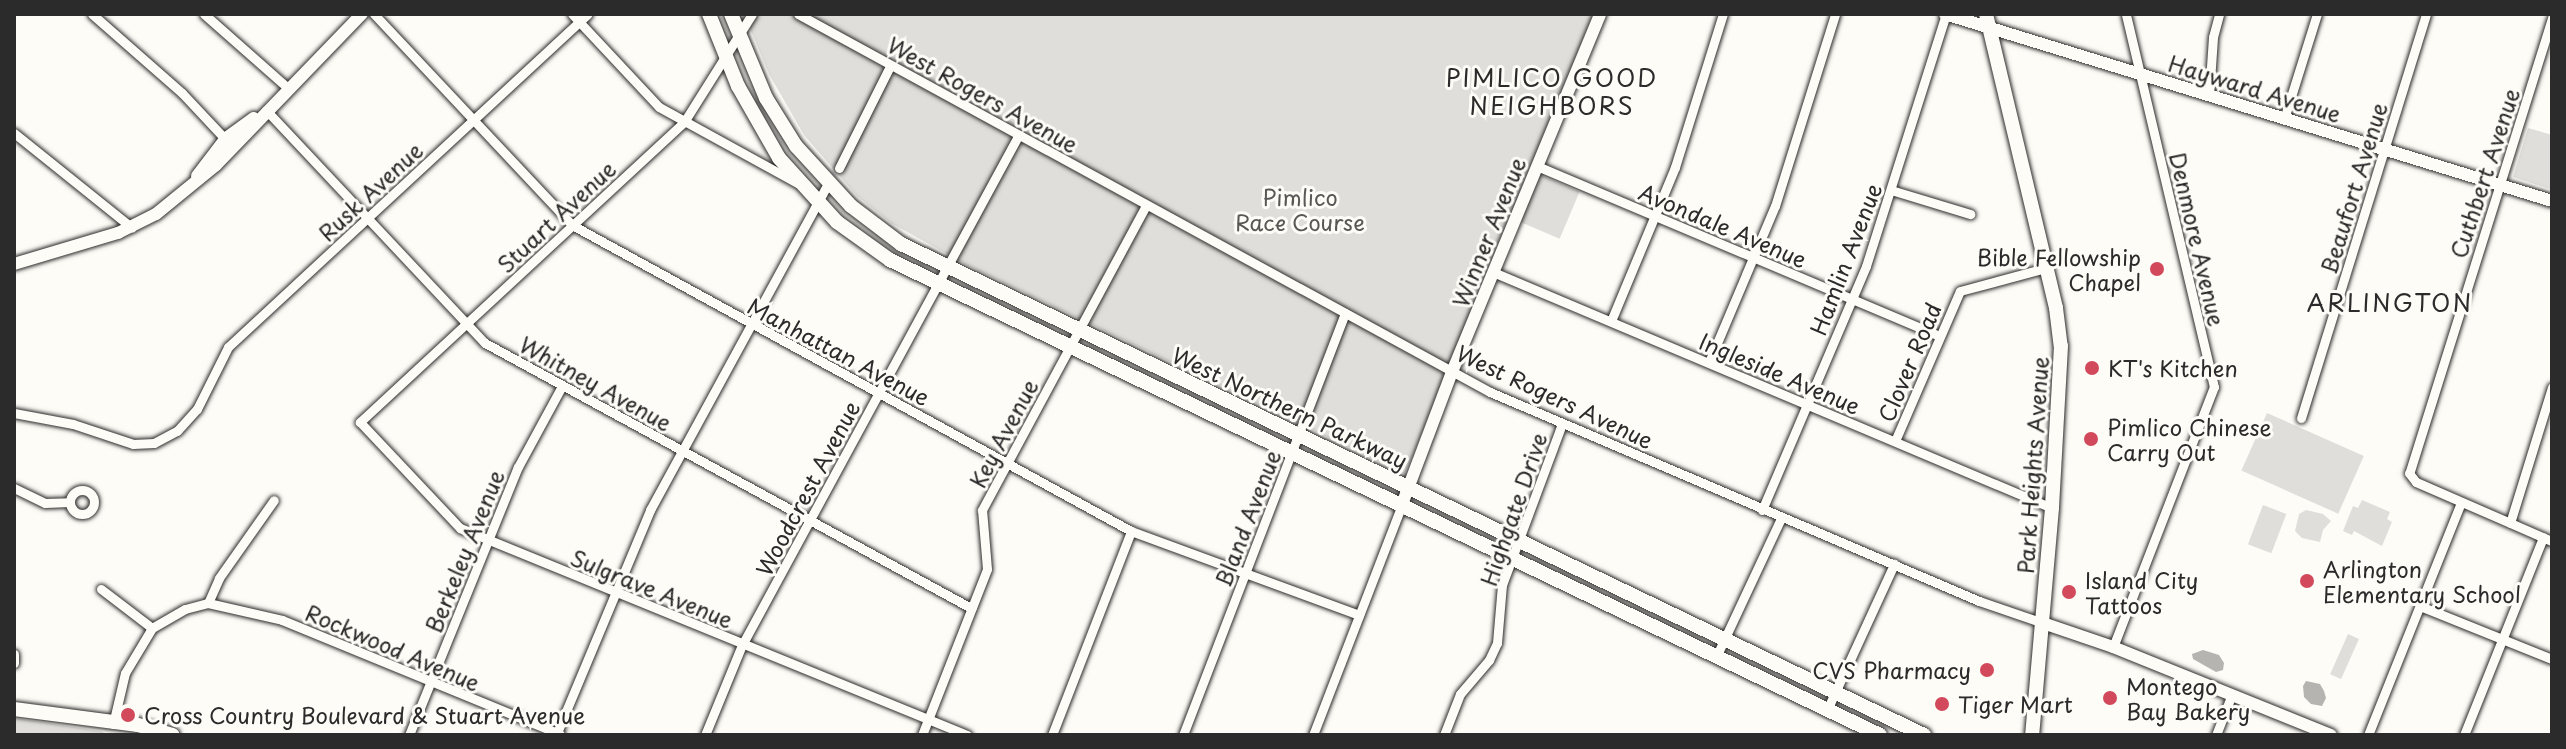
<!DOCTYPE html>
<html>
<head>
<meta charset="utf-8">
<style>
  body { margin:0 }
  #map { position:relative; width:2566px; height:749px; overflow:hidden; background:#fdfcf7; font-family:"Playpen Sans",sans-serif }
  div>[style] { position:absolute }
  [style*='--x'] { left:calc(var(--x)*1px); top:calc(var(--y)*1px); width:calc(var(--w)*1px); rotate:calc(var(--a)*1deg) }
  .green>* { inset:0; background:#dfdeda; transform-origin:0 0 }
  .water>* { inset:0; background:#b5b4b1 }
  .roads { filter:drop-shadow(0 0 2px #2b2b2b) drop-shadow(0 0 2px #2b2b2b) }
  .minor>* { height:9px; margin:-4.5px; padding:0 4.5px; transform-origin:4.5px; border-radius:4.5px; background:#fdfcf7 }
  .minor>.ring { margin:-4.5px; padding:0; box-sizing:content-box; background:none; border:9px solid #fdfcf7; border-radius:50% }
  .tertiary>* { height:12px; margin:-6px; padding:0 6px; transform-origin:6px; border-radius:6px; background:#fdfcf7 }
  .secondary>* { height:14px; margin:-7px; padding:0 7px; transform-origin:7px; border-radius:7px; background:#fdfcf7 }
  .primary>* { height:14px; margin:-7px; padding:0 7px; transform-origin:7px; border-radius:7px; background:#fdfcf7 }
  .dots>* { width:22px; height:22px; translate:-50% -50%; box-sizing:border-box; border:4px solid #fdfcf7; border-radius:50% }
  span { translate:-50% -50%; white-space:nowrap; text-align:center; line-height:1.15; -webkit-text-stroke:6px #fdfcf7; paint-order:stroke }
  .street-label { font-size:22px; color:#2b2b2b }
  .park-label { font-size:22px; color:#585857 }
  .poi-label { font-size:22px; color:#2b2b2b }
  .right { translate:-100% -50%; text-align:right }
  .left { translate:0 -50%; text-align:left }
  .neighbourhood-label { font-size:24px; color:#2b2b2b; letter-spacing:2px }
  .frame { position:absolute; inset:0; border:16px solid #2b2b2b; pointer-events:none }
</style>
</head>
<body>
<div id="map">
  <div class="green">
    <i style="clip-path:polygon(744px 14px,1593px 14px,1405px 474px,965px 264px,891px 223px,857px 196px,804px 135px,769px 74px)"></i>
    <i style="clip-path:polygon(2528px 128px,2552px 135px,2550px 189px,2513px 177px)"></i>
    <i style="left:1540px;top:175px;width:43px;height:51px;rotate:23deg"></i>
    <i style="left:2267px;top:413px;width:106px;height:63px;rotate:24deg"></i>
    <i style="clip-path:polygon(2362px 500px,2390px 512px,2387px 519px,2392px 522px,2382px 546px,2354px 531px,2352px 535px,2343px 531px,2353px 506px,2358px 508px)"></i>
    <i style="left:2263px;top:505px;width:25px;height:42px;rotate:21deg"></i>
    <i style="clip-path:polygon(2306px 510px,2323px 514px,2331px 521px,2323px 530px,2320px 542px,2302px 538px,2295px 531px,2299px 514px)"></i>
    <i style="left:2348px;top:634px;width:12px;height:44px;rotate:24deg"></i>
    <i style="clip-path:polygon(14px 718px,100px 731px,110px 735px,14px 735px)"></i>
  </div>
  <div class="water">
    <i style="clip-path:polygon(2203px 650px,2219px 655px,2224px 663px,2223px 670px,2216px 672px,2193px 659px,2192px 654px)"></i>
    <i style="clip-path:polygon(2306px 681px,2320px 684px,2324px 691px,2326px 698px,2322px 706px,2311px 704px,2304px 697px,2303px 686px)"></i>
  </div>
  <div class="roads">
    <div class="minor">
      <i style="--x:92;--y:14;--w:120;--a:41.3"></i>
      <i style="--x:182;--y:93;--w:69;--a:46.8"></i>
      <i style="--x:204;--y:14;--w:112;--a:41.4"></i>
      <i style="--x:374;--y:14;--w:289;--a:46.8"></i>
      <i style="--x:572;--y:225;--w:637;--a:28.7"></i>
      <i style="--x:1131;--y:531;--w:243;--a:20.2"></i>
      <i style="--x:572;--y:14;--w:127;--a:46.9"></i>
      <i style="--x:659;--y:107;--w:158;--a:28.8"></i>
      <i style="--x:752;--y:14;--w:128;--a:122.2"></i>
      <i style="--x:684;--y:122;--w:442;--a:137.2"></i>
      <i style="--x:360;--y:422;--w:146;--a:46.7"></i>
      <i style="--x:460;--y:528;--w:548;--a:22.21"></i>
      <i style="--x:798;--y:14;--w:789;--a:28.65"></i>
      <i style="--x:1490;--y:392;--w:532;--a:23.14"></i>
      <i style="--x:1979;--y:601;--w:68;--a:19"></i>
      <i style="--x:2552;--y:18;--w:477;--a:107.4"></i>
      <i style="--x:2409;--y:473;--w:11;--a:52"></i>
      <i style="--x:2416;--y:482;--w:148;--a:23.5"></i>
      <i style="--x:2209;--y:96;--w:59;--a:-86.1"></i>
      <i style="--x:2213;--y:37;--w:24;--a:-75"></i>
      <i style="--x:266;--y:110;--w:320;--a:46.8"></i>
      <i style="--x:485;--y:343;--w:554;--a:28.6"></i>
      <i style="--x:2284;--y:119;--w:110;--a:-72.6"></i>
      <i style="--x:14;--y:133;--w:151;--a:38.8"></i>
      <i style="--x:1537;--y:166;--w:436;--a:22.9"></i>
      <i style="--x:839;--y:168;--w:114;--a:-63.4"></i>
      <i style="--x:1891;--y:190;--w:83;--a:16.9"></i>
      <i style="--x:1493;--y:272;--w:607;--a:22.89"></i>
      <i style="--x:1611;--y:321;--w:167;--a:-67.4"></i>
      <i style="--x:1675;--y:167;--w:160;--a:-72.6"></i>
      <i style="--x:1709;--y:362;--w:169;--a:-67.1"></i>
      <i style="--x:1775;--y:206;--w:201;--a:-72.6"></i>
      <i style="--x:14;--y:413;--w:60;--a:10.6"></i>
      <i style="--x:73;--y:424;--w:63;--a:18.4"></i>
      <i style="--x:133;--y:444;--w:21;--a:-3"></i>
      <i style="--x:154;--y:443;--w:26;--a:-28"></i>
      <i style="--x:177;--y:431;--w:30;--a:-48"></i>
      <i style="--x:197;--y:409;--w:69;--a:-63.4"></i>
      <i style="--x:228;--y:347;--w:490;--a:-42.8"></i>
      <i style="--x:2301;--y:418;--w:423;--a:-72.8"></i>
      <i style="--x:1895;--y:441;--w:163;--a:-66.6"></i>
      <i style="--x:1960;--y:291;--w:89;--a:-15"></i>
      <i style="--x:14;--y:488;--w:34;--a:26"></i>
      <i style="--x:45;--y:503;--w:25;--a:-2"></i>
      <i class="ring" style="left:70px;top:490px;width:15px;height:15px"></i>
      <i style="--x:1762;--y:510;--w:265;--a:-66.9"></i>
      <i style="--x:1866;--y:266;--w:264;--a:-72.4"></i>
      <i style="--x:2510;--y:523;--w:142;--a:-72.8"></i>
      <i style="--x:101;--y:589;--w:64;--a:37.4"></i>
      <i style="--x:208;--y:603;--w:27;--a:-66"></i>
      <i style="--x:219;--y:578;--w:95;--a:-54.8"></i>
      <i style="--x:2420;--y:606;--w:142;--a:21.9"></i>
      <i style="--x:2113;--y:647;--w:279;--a:-68.8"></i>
      <i style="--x:2214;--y:387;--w:383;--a:-103.3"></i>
      <i style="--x:14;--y:654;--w:9;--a:90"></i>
      <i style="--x:1716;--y:657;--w:153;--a:-64.9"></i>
      <i style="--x:1827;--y:710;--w:161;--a:-65.3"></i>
      <i style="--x:113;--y:724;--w:52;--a:-76.8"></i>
      <i style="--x:125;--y:673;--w:52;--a:-59"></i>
      <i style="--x:152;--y:628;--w:38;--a:-30"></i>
      <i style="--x:185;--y:609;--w:24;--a:-15"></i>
      <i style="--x:208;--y:603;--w:76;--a:12.9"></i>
      <i style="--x:282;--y:620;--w:300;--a:22.3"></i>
      <i style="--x:409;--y:735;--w:289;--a:-67.9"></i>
      <i style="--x:518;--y:467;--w:92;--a:-61.5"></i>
      <i style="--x:556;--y:735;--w:244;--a:-67.3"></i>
      <i style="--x:650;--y:510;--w:371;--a:-61.4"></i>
      <i style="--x:705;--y:735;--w:97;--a:-67.7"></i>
      <i style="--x:742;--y:645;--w:579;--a:-61.53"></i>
      <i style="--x:922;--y:735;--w:178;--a:-68.6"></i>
      <i style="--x:987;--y:569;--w:59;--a:-94.8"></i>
      <i style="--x:982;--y:510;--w:346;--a:-61.7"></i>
      <i style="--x:1052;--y:735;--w:219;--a:-68.8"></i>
      <i style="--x:1183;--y:735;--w:452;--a:-69"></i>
      <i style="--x:1313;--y:735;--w:244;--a:-68.9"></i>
      <i style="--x:1444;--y:735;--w:44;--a:-68.7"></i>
      <i style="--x:1460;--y:694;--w:45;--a:-49.5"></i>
      <i style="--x:1489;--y:660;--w:19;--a:-65"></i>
      <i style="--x:1497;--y:643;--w:58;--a:-85.1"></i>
      <i style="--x:1502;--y:585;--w:172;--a:-69.6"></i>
      <i style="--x:2216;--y:735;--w:44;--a:-68.7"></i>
      <i style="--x:2368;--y:735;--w:251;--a:-68.2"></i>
      <i style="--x:2464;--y:735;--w:213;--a:-68.2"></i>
    </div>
    <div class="tertiary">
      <i style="--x:1945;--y:14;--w:635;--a:17.12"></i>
      <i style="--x:197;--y:176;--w:48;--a:-52.7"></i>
      <i style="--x:226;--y:138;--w:34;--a:-36"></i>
      <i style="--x:14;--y:264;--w:109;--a:-16.6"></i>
      <i style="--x:118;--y:233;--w:42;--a:-26.6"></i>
      <i style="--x:156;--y:214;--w:77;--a:-39.2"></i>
      <i style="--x:216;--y:165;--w:210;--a:-46"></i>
      <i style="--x:1401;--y:507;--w:144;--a:-69.3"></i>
      <i style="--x:1452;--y:372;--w:387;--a:-67.5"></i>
      <i style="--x:2043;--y:623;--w:74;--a:18.9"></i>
      <i style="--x:2113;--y:647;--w:235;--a:22"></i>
    </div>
    <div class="secondary">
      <i style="--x:1986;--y:14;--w:302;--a:76.6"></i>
      <i style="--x:2056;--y:308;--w:38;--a:83"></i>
      <i style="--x:2061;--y:346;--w:162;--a:93.2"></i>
      <i style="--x:2052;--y:508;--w:228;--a:95"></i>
      <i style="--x:14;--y:709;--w:125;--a:7.4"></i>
      <i style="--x:138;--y:725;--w:36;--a:16"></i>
    </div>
    <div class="primary">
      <i style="--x:709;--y:14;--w:78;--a:68.1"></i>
      <i style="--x:738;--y:86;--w:83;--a:60.3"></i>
      <i style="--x:779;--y:158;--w:86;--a:47.8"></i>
      <i style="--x:837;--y:222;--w:65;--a:35.6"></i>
      <i style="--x:890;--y:260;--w:1098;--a:25.63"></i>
      <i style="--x:731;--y:14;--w:91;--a:67.4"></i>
      <i style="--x:766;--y:98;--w:57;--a:58"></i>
      <i style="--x:796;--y:146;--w:81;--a:47.5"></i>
      <i style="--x:851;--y:206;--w:63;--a:37.2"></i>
      <i style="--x:901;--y:244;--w:1135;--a:25.64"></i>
    </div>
  </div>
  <div class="dots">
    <i style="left:2157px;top:269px;background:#d1495b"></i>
    <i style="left:2092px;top:368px;background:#d1495b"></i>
    <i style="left:2091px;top:439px;background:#d1495b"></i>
    <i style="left:2307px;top:581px;background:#d1495b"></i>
    <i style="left:2069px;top:592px;background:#d1495b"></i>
    <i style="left:1987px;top:670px;background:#d1495b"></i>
    <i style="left:2110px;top:698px;background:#d1495b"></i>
    <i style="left:1942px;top:704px;background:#d1495b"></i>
    <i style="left:128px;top:715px;background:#d1495b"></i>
  </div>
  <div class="street-label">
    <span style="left:2255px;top:88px;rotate:17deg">Hayward Avenue</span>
    <span style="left:983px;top:94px;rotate:29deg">West Rogers Avenue</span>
    <span style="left:2484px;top:173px;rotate:-72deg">Cuthbert Avenue</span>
    <span style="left:2353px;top:188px;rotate:-73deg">Beaufort Avenue</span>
    <span style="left:370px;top:191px;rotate:-43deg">Rusk Avenue</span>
    <span style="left:556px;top:216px;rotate:-43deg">Stuart Avenue</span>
    <span style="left:1723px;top:225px;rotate:23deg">Avondale Avenue</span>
    <span style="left:1488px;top:232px;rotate:-68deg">Winner Avenue</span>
    <span style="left:2198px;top:239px;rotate:77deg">Denmore Avenue</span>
    <span style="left:1845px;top:259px;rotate:-69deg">Hamlin Avenue</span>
    <span style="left:839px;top:351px;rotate:28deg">Manhattan Avenue</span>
    <span style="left:1909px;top:362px;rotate:-67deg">Clover Road</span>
    <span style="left:1780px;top:373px;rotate:23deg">Ingleside Avenue</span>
    <span style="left:596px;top:383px;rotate:29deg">Whitney Avenue</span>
    <span style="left:1555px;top:396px;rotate:25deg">West Rogers Avenue</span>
    <span style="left:1290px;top:407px;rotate:25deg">West Northern Parkway</span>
    <span style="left:1003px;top:433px;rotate:-62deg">Key Avenue</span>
    <span style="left:2032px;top:465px;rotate:-86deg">Park Heights Avenue</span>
    <span style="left:807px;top:488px;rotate:-62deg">Woodcrest Avenue</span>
    <span style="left:1513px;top:509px;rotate:-71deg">Highgate Drive</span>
    <span style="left:1247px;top:518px;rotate:-69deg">Bland Avenue</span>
    <span style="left:464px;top:551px;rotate:-68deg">Berkeley Avenue</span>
    <span style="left:652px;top:588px;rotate:22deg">Sulgrave Avenue</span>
    <span style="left:393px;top:647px;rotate:23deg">Rockwood Avenue</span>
  </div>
  <div class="park-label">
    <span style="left:1300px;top:209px">Pimlico<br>Race Course</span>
  </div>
  <div class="poi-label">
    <span class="right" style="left:2141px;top:269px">Bible Fellowship<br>Chapel</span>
    <span class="left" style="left:2108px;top:368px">KT's Kitchen</span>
    <span class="left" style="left:2107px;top:439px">Pimlico Chinese<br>Carry Out</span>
    <span class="left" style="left:2323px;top:581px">Arlington<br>Elementary School</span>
    <span class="left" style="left:2085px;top:592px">Island City<br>Tattoos</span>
    <span class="right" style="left:1971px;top:670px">CVS Pharmacy</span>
    <span class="left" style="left:2126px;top:698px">Montego<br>Bay Bakery</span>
    <span class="left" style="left:1958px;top:704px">Tiger Mart</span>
    <span class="left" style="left:144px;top:715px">Cross Country Boulevard &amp; Stuart Avenue</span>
  </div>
  <div class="neighbourhood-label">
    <span style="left:1552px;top:92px">PIMLICO GOOD<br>NEIGHBORS</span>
    <span style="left:2390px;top:303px">ARLINGTON</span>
  </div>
  <div class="frame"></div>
</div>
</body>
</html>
